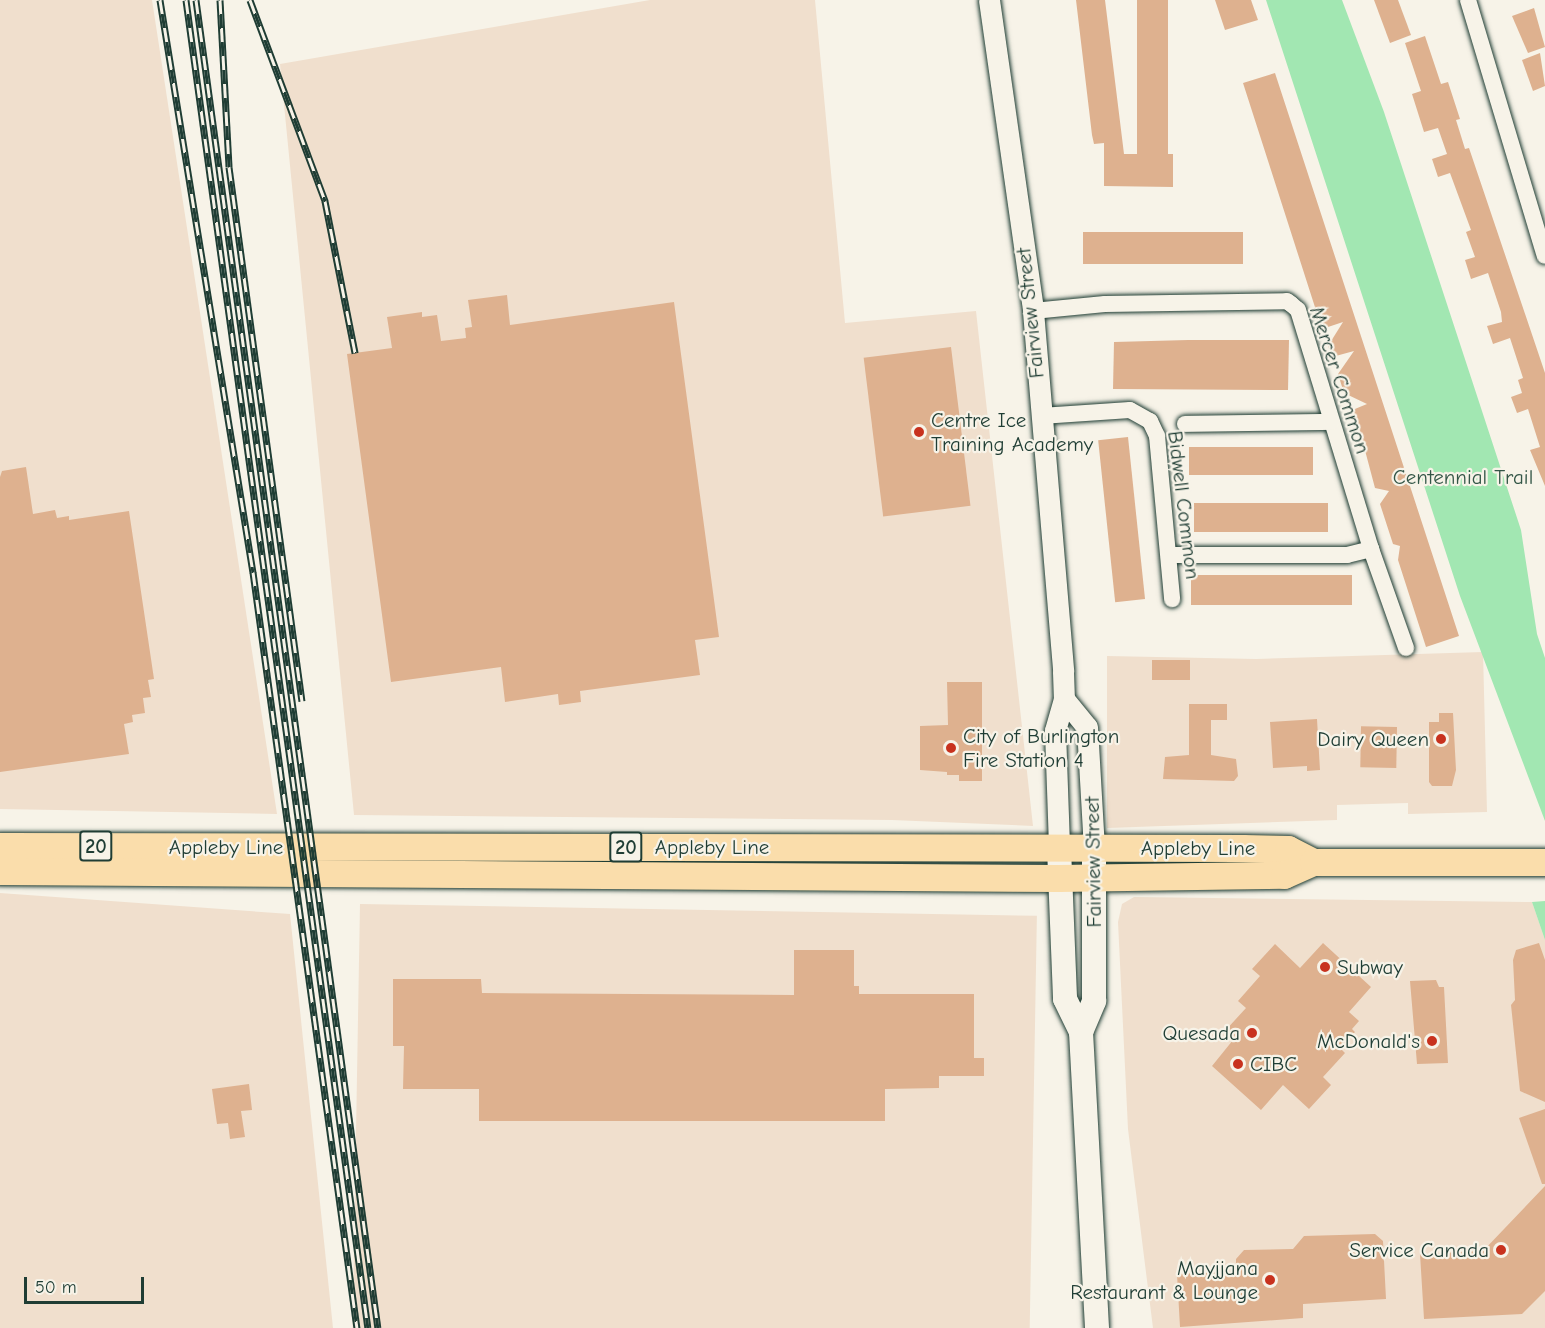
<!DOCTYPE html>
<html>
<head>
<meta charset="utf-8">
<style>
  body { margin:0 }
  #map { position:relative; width:1545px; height:1328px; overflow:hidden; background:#f7f3e8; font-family:"Comic Neue",sans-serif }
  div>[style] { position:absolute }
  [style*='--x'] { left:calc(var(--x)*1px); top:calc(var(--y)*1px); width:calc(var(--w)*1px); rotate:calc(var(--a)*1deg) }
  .built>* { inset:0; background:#f0dfcd; transform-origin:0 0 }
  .green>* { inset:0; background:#a2e7b2 }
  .building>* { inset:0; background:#deb18f; transform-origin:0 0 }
  .roads { filter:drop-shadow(0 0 2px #1f3d34) drop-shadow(0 0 2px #1f3d34) }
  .minor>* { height:16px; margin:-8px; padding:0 8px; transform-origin:8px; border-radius:8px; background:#f7f3e8 }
  .tertiary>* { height:21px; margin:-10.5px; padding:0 10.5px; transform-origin:10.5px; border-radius:10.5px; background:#f7f3e8 }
  .secondary>* { height:24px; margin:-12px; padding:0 12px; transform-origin:12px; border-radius:12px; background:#f7f3e8 }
  .primary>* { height:27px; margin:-13.5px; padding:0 13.5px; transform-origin:13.5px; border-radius:13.5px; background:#faddab }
  .rail>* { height:7px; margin-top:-3.5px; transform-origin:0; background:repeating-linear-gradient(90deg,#f7f3e8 0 14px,#1f3d34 0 28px); box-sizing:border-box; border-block:2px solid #1f3d34 }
  .dots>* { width:16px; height:16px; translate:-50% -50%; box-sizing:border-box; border:3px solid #f7f3e8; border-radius:50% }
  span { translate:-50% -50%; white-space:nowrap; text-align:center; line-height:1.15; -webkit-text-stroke:4.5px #f7f3e8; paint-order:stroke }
  .shield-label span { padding:2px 4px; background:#f7f3e8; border:2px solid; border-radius:4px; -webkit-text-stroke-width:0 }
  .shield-label { font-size:20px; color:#1f3d34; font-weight:700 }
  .street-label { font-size:21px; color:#1f3d34 }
  .poi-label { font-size:21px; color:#1f3d34 }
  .left { translate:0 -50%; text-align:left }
  .right { translate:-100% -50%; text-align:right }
  .park-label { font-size:21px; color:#335647 }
  .scale { position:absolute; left:24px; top:1277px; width:120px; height:27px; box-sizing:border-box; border:3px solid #1f3d34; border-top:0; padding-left:8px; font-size:18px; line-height:21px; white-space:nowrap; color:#1f3d34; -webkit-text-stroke:4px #f7f3e8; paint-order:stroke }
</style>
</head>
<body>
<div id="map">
  <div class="built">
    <i style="clip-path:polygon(0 0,152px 0,277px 814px,0 809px)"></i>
    <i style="clip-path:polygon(650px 0,815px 0,845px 323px,976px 311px,1033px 826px,892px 820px,354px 815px,280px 64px)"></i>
    <i style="clip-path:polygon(1483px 652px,1487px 812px,1408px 814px,1408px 803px,1337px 805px,1337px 820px,1107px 828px,1107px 656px,1256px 659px)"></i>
    <i style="clip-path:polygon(0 893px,290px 914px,333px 1328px,0 1328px)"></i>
    <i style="clip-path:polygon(1134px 897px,1532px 902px,1545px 940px,1545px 1328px,1153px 1328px,1128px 1129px,1118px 922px,1122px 904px)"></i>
    <i style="left:360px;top:904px;width:677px;height:426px;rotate:1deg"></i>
  </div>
  <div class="green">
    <i style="clip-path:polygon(1266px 0,1342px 0,1384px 112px,1521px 530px,1537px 634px,1545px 658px,1545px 821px,1460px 596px)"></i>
    <i style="clip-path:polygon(1545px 901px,1545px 940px,1532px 902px)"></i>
  </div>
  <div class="building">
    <i style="clip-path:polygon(1076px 0,1105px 0,1124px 154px,1173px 154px,1173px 187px,1104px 186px,1104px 143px,1094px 144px,1092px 135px)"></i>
    <i style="left:1137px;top:0;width:31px;height:166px"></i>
    <i style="clip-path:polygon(1215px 0,1251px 0,1258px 20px,1225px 30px)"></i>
    <i style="clip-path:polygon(1374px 0,1398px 0,1411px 35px,1390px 43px)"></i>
    <i style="clip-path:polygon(1534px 8px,1545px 47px,1528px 53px,1512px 16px)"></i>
    <i style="clip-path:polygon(1425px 36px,1441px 84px,1448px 82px,1460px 119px,1456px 120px,1461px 136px,1465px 149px,1469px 148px,1545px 373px,1545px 486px,1530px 450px,1540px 447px,1528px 409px,1517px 413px,1511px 397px,1522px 393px,1518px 380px,1523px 378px,1510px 338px,1493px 344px,1487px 326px,1502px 322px,1501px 312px,1488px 273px,1471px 279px,1465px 260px,1475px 257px,1466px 232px,1471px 230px,1450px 173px,1438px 177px,1432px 159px,1447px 154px,1438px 128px,1424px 132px,1412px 94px,1421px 91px,1405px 43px)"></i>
    <i style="clip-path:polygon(1540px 53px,1545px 86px,1533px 91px,1522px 60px)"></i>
    <i style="clip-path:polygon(1275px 73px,1459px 636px,1426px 647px,1398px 560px,1400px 546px,1393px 544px,1380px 504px,1389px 491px,1375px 488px,1358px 424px,1353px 422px,1350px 411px,1367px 404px,1344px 393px,1338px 374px,1354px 351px,1332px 357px,1328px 346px,1343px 322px,1322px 329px,1243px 83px)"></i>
    <i style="left:1083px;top:232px;width:160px;height:32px"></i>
    <i style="clip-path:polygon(507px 295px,510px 325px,674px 302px,719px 637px,695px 640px,700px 675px,580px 691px,581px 702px,559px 705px,558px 694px,505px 702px,501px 667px,391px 682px,347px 354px,392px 348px,387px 317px,422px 312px,422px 317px,437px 315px,441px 341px,466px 338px,465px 328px,472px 327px,468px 300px)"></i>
    <i style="clip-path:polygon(1188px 340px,1289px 340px,1288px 390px,1113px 389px,1114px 342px)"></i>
    <i style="left:951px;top:347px;width:160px;height:88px;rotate:83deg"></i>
    <i style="left:1128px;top:437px;width:163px;height:30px;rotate:84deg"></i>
    <i style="left:1189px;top:447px;width:124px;height:28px"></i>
    <i style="clip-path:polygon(26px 467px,33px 514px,55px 510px,57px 518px,69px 516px,69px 520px,129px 511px,154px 679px,148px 680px,151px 697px,143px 698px,145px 713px,132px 715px,133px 722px,124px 724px,129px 754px,0 772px,0 477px,2px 471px)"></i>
    <i style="left:1328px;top:503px;width:29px;height:134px;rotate:90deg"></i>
    <i style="left:1352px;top:575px;width:30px;height:161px;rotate:90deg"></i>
    <i style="left:1152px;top:660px;width:38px;height:20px"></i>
    <i style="clip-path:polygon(947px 682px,982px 682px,982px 781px,959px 781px,959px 775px,947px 775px,947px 772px,920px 770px,920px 726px,948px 725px)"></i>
    <i style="clip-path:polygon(1189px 704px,1227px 704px,1227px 720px,1211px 720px,1211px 755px,1236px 759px,1238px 776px,1234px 781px,1163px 779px,1165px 757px,1189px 755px)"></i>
    <i style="clip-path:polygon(1439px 713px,1453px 713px,1456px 770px,1452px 786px,1432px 786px,1429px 782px,1429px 722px,1439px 722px)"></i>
    <i style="clip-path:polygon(1317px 719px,1320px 770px,1307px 771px,1307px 766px,1273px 768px,1270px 722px)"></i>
    <i style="left:1397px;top:727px;width:41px;height:36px;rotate:91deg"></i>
    <i style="clip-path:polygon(1323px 943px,1371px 987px,1349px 1012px,1359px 1021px,1352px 1029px,1355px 1032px,1340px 1048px,1345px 1053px,1323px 1077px,1331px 1085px,1309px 1109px,1283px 1085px,1261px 1110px,1212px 1066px,1233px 1040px,1224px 1032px,1246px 1008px,1238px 1001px,1260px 976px,1252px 969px,1275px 944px,1300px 968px)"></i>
    <i style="clip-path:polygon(1539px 943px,1545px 960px,1545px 1102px,1520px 1091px,1511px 1005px,1515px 1000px,1513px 960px,1516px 950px)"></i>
    <i style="clip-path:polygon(794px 950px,854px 950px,854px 986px,859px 986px,859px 994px,974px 994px,974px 1058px,984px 1058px,984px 1076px,939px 1076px,939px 1088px,885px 1089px,885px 1121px,479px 1121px,479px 1089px,403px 1089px,404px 1046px,393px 1046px,393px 979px,481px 979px,482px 993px,794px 995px)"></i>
    <i style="clip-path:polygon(1436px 980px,1439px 987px,1444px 987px,1448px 1063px,1417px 1064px,1410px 981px)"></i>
    <i style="clip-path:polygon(249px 1084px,252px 1110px,241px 1111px,245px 1137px,230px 1139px,228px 1123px,217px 1124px,212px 1089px)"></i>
    <i style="clip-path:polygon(1545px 1109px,1545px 1184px,1542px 1184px,1519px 1118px)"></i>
    <i style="clip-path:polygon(1545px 1186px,1545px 1291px,1522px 1314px,1424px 1319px,1420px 1254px,1483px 1251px)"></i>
    <i style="clip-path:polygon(1375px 1234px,1383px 1241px,1386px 1299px,1303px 1304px,1303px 1318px,1180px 1327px,1177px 1274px,1236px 1271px,1236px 1259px,1244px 1250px,1293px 1249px,1304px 1236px)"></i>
  </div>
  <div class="roads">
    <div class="minor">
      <i style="--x:1468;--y:0;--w:267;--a:73.3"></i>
      <i style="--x:1033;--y:311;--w:72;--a:-5.6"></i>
      <i style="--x:1105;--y:304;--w:182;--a:-0.9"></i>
      <i style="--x:1287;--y:301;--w:5;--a:37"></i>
      <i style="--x:1291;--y:304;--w:9;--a:41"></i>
      <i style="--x:1298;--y:310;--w:250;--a:73"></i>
      <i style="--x:1371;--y:549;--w:105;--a:70.5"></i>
      <i style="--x:1041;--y:416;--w:89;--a:-3.9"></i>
      <i style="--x:1130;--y:410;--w:23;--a:29"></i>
      <i style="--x:1150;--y:421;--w:17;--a:65"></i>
      <i style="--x:1157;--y:436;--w:164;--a:84.7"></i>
      <i style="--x:1185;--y:424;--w:146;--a:-0.8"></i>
      <i style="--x:1170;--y:555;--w:177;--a:0"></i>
      <i style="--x:1347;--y:555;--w:25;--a:-14"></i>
    </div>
    <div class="tertiary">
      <i style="--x:989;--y:0;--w:314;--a:81.9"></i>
      <i style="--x:1033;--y:311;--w:362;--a:85.2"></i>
      <i style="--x:1063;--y:672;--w:27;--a:88"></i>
      <i style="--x:1064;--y:699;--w:33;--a:106"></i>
      <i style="--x:1055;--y:731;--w:117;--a:88"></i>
      <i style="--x:1064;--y:699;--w:36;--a:51"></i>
      <i style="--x:1087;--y:727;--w:121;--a:86.7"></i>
    </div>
    <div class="secondary">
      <i style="--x:1059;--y:848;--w:151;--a:87.7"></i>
      <i style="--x:1065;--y:999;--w:37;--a:64"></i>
      <i style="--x:1081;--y:1032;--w:296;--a:86.9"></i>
      <i style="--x:1081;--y:1032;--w:34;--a:-67"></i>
      <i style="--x:1094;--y:1001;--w:153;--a:-90"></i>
    </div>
    <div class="primary">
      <i style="--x:0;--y:846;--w:1243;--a:0.09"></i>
      <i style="--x:1243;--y:848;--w:45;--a:1.3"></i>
      <i style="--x:1288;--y:849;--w:28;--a:27"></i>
      <i style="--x:0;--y:871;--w:1058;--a:0.38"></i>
      <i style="--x:1058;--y:878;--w:226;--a:-0.8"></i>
      <i style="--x:1284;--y:875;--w:32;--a:-24"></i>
      <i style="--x:1313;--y:862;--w:232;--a:0"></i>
    </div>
  </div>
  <div class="rail">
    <i style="--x:160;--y:0;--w:580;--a:80.77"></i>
    <i style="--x:253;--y:572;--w:763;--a:82.17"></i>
    <i style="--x:186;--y:0;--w:1340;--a:82.2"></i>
    <i style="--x:196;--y:0;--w:1340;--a:82.2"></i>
    <i style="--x:220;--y:0;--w:167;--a:86.9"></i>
    <i style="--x:229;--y:167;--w:539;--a:82.22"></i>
    <i style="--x:250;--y:0;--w:215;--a:69.5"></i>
    <i style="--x:325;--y:201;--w:155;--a:78.8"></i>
  </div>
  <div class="dots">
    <i style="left:919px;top:432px;background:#c8321e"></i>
    <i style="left:1441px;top:739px;background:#c8321e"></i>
    <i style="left:951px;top:748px;background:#c8321e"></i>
    <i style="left:1325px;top:967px;background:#c8321e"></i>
    <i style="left:1252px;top:1033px;background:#c8321e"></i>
    <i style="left:1432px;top:1041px;background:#c8321e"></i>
    <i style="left:1238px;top:1064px;background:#c8321e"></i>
    <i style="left:1501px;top:1250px;background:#c8321e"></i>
    <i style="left:1270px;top:1280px;background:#c8321e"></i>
  </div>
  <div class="shield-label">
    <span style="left:96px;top:846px">20</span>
    <span style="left:626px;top:847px">20</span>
  </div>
  <div class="street-label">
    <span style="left:1030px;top:313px;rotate:-96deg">Fairview Street</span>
    <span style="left:1340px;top:380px;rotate:72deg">Mercer Common</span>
    <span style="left:1184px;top:505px;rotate:83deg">Bidwell Common</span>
    <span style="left:226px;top:847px">Appleby Line</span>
    <span style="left:712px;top:847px">Appleby Line</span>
    <span style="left:1198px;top:848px">Appleby Line</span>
    <span style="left:1093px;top:862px;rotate:-91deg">Fairview Street</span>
  </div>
  <div class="poi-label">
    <span class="left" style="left:931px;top:432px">Centre Ice<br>Training Academy</span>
    <span class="left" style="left:963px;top:748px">City of Burlington<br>Fire Station 4</span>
    <span class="right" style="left:1429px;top:739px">Dairy Queen</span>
    <span class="left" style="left:1337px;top:967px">Subway</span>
    <span class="right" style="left:1240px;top:1033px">Quesada</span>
    <span class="right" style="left:1420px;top:1041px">McDonald's</span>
    <span class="left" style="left:1250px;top:1064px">CIBC</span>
    <span class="right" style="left:1489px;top:1250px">Service Canada</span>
    <span class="right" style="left:1258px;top:1280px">Mayjjana<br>Restaurant &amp; Lounge</span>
  </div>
  <div class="park-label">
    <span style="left:1463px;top:477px">Centennial Trail</span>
  </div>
  <div class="scale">50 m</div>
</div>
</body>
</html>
